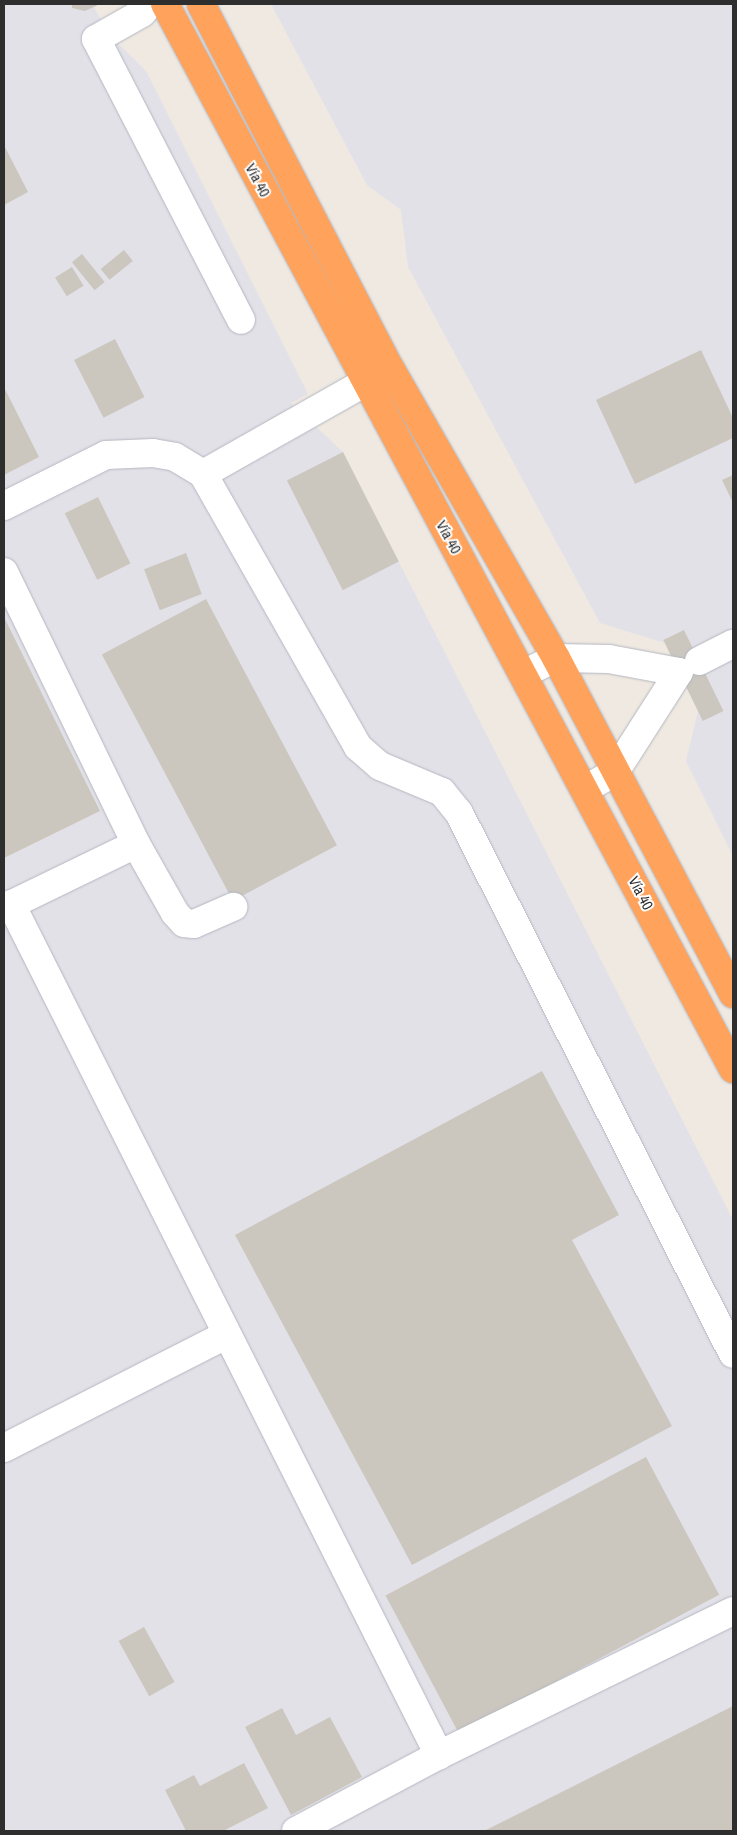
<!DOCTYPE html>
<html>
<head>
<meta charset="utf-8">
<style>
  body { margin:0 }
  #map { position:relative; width:737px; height:1835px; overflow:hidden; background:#efe9e1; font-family:"Archivo Narrow",sans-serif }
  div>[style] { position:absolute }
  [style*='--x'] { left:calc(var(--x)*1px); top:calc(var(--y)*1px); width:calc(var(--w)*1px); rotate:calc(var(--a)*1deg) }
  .industrial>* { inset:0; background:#e3e1e8 }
  .building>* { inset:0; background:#cbc7bf; transform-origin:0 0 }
  .roads { filter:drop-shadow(0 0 1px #b4b7c1) drop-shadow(0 0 1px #b4b7c1) }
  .minor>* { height:28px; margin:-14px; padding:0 14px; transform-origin:14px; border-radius:14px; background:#fff }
  .highway>* { height:28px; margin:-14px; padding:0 14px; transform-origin:14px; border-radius:14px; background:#ffa35c }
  span { translate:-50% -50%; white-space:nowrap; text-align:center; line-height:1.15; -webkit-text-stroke:4px #fff; paint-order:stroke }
  .street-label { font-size:15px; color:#2e2e2e }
  .frame { position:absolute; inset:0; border:5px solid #2e2e2e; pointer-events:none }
</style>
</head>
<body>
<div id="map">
  <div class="industrial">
    <i style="clip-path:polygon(4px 4px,100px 4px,94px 7px,108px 33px,146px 71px,308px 394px,291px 403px,343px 452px,733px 1220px,733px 1831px,4px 1831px)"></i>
    <i style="clip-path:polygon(271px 4px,733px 4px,733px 856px,686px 761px,698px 711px,665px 643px,600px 623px,408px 267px,401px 210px,367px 185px)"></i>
  </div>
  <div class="building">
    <i style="clip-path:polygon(72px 4px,100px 4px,85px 11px,72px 8px)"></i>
    <i style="clip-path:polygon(4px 145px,28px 192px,4px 205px)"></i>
    <i style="left:124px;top:250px;width:14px;height:30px;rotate:51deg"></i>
    <i style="left:82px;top:254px;width:36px;height:13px;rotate:51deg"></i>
    <i style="left:72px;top:267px;width:22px;height:20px;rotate:58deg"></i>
    <i style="left:115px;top:339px;width:65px;height:46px;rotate:63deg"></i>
    <i style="clip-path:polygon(701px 350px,733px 418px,733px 438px,635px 484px,596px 400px)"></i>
    <i style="clip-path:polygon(4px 387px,39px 457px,4px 475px)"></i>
    <i style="left:343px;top:452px;width:123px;height:63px;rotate:63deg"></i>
    <i style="clip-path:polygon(733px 475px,733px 503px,722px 480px)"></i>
    <i style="left:98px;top:497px;width:74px;height:37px;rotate:64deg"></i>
    <i style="left:186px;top:553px;width:44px;height:45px;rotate:69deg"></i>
    <i style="left:206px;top:599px;width:279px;height:118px;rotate:62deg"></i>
    <i style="clip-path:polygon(4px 617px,100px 811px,4px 858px)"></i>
    <i style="left:684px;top:630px;width:90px;height:23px;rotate:64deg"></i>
    <i style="clip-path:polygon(542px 1071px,619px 1215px,572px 1240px,672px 1426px,412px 1565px,235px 1235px)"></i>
    <i style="left:646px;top:1457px;width:156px;height:295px;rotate:62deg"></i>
    <i style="left:144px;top:1627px;width:63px;height:29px;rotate:61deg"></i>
    <i style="clip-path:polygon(733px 1706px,733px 1831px,484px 1831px)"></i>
    <i style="clip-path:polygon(282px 1708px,296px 1735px,330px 1717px,362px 1777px,291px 1815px,245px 1727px)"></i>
    <i style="clip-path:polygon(244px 1763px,268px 1808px,223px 1831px,186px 1831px,165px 1790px,194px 1775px,200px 1786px)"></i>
  </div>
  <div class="roads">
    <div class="minor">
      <i style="--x:150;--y:4;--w:12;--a:132"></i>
      <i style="--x:142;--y:13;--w:53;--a:150.5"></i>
      <i style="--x:96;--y:39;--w:316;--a:62.7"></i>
      <i style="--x:203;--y:474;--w:211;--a:-29.5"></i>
      <i style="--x:4;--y:506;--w:114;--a:-26.6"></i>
      <i style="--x:106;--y:455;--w:47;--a:-2.4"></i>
      <i style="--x:153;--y:453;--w:22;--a:10"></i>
      <i style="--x:175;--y:457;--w:33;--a:31"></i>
      <i style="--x:203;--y:474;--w:314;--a:60.4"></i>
      <i style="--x:358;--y:747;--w:29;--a:41"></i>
      <i style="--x:380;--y:766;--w:67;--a:22.8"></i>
      <i style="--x:442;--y:792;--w:27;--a:51"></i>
      <i style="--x:459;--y:813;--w:606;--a:63.14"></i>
      <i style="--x:4;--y:572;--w:302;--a:64.1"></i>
      <i style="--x:136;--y:844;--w:147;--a:154.1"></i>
      <i style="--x:699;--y:661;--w:38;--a:-27"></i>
      <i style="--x:523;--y:674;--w:37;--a:-26"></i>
      <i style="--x:556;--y:658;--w:53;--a:1.1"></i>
      <i style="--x:609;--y:659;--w:71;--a:10.5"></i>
      <i style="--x:679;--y:672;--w:119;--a:122.6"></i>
      <i style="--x:615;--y:772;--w:34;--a:150"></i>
      <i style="--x:136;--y:844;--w:79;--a:60.5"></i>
      <i style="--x:175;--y:913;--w:13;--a:48"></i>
      <i style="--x:184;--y:923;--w:10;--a:6"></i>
      <i style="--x:194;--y:924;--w:43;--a:-23.6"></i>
      <i style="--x:11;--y:904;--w:953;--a:63.3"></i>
      <i style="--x:4;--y:1448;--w:249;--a:-27"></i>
      <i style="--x:296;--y:1831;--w:162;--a:-28"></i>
      <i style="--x:439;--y:1755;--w:327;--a:-26.1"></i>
    </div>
    <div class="highway">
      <i style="--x:165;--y:4;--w:1207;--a:61.93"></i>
      <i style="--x:201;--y:4;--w:410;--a:62.6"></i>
      <i style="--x:390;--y:368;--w:334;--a:60.2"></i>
      <i style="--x:556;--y:658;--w:380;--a:62.2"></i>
    </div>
  </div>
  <div class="street-label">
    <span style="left:258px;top:180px;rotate:62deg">Vía 40</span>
    <span style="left:449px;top:537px;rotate:61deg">Vía 40</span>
    <span style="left:641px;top:893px;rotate:62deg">Vía 40</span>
  </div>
  <div class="frame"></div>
</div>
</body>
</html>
